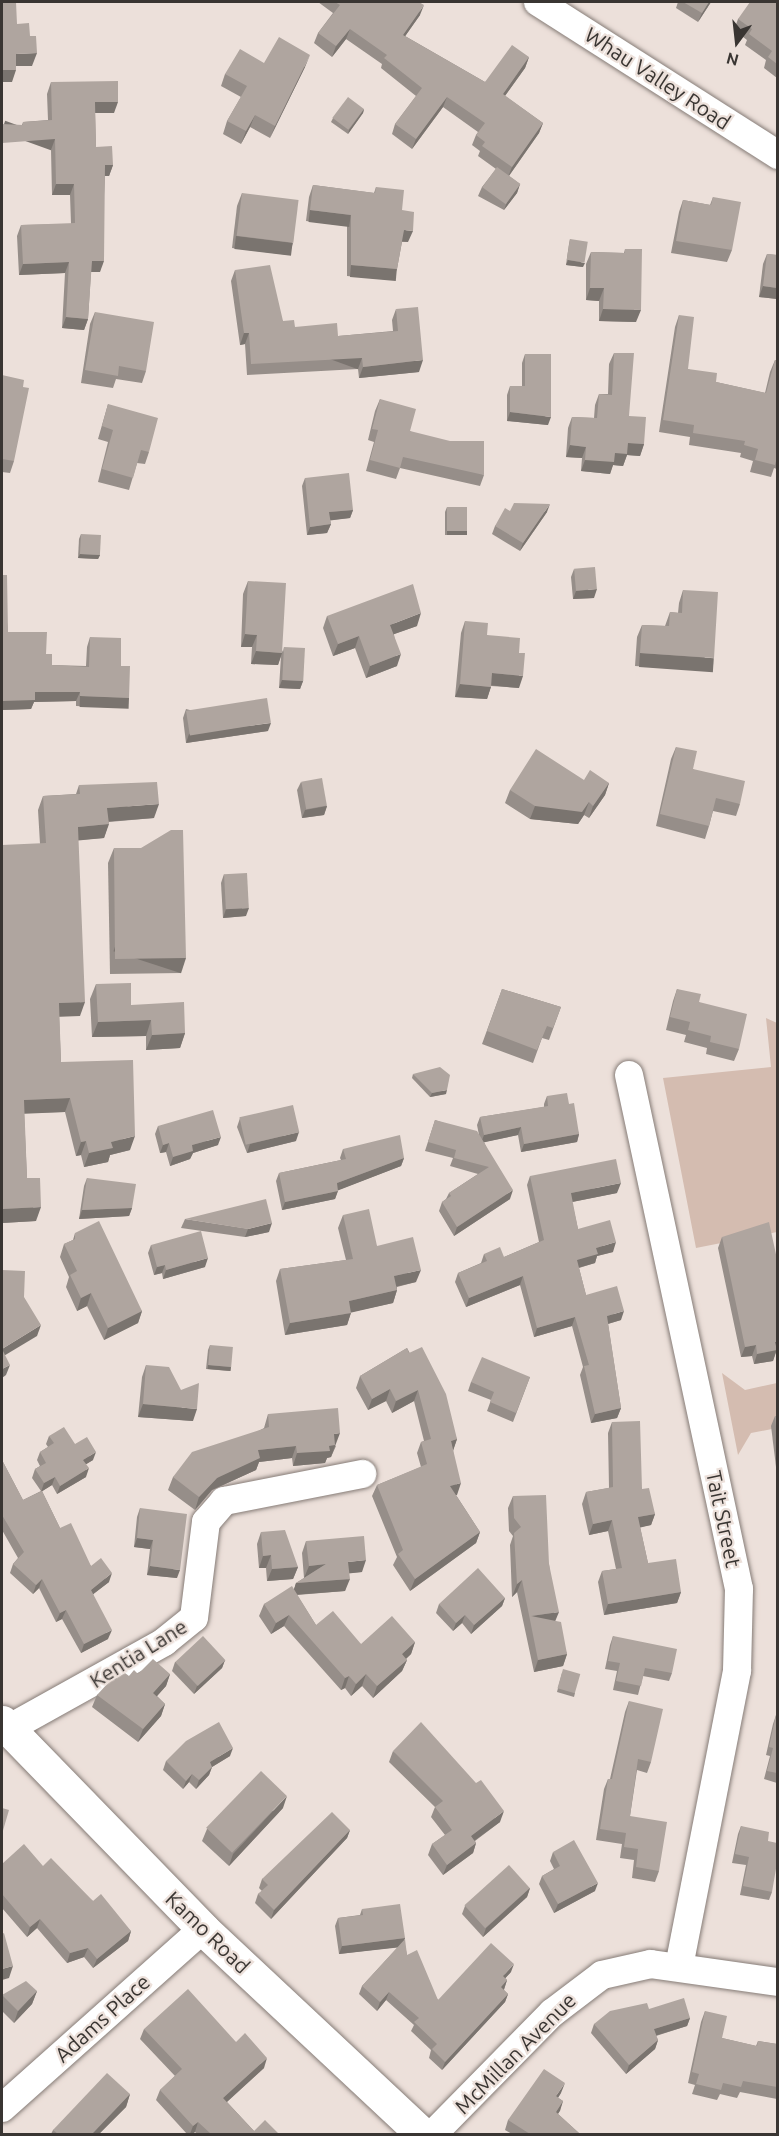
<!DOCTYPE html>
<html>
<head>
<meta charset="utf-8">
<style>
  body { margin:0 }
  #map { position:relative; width:779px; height:2136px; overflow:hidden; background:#ece0da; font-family:Ubuntu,sans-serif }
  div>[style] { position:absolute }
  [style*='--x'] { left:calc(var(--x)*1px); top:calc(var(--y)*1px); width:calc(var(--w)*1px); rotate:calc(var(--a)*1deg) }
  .green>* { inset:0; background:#d4bcb0 }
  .roads { filter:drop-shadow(0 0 2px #867c77) drop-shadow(0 0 2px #867c77) }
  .minor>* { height:28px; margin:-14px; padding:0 14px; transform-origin:14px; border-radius:14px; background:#fff }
  .major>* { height:33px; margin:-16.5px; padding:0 16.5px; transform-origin:16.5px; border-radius:16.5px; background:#fff }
  .wall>* { inset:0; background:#968e89 }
  .shaded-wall>* { inset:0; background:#7a746f; transform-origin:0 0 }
  .building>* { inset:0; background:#afa59f; transform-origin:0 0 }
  span { translate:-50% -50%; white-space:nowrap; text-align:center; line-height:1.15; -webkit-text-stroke:4.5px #ece0da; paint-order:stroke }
  .street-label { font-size:21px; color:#393532 }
  .frame { position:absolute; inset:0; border:3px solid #393532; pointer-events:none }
  .north { position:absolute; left:707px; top:12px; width:60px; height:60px; -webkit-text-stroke:4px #ece0da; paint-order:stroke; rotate:195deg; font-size:16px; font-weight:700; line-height:24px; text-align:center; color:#393532 }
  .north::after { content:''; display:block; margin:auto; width:21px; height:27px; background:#393532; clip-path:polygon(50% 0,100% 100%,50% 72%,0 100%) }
</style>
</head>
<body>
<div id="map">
  <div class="green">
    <i style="clip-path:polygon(766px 1018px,777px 1023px,777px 1232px,696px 1248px,663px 1078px,771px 1067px)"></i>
    <i style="clip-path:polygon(722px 1373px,745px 1390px,777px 1383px,777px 1428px,751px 1433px,738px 1455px)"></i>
  </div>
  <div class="roads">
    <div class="minor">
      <i style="--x:538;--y:2;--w:285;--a:32.5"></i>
      <i style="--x:629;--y:1075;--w:526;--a:77.92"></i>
      <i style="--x:739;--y:1589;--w:82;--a:91.4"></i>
      <i style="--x:737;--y:1671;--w:301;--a:101.1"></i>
      <i style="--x:8;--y:1729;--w:179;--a:-29.1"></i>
      <i style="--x:164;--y:1642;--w:38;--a:-39"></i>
      <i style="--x:194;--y:1618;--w:97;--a:-82.9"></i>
      <i style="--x:206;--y:1522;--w:28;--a:-49"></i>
      <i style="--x:224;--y:1501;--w:141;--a:-11.1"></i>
      <i style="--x:2;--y:2108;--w:269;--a:-41.7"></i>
      <i style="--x:433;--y:2134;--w:170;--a:-45.5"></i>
      <i style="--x:552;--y:2013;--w:63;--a:-37.2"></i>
      <i style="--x:602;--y:1975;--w:50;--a:-12.7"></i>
      <i style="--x:651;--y:1964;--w:128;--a:8.1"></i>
    </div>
    <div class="major">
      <i style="--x:2;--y:1722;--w:289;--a:45.8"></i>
      <i style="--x:203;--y:1929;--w:300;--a:43.1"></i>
    </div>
  </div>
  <div class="wall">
    <i style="clip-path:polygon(318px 2px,419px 2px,420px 15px,405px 36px,485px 82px,529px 57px,525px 68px,505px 96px,543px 123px,539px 133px,509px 176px,520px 184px,517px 193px,504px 210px,478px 196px,482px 187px,496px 169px,478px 156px,480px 151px,472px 145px,476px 135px,478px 132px,443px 107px,412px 149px,392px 134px,395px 124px,416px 96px,381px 68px,382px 64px,346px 39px,332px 57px,314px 43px,318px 33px,333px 13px)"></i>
    <i style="clip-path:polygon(678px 2px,711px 2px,698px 22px,676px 8px)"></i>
    <i style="clip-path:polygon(777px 2px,777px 78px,764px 68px,766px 60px,745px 45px,747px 40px,734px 30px,738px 19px)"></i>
    <i style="clip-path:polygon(264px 63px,305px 67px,270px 138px,250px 127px,241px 144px,223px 134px,227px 121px,241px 97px,221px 86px,225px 74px)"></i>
    <i style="clip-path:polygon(51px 82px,114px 113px,95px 113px,96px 147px,113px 165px,109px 176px,105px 176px,100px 272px,91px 272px,88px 319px,84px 330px,62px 328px,65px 273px,19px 275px,17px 236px,21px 225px,71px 224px,70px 195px,52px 195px,51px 150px,22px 125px,23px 122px,48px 120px,47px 94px)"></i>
    <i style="clip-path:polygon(364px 109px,363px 113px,348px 134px,331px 122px,333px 118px)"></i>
    <i style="clip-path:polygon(313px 185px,374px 193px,376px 187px,402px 210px,408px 242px,402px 242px,397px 269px,393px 280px,347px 276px,347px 226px,306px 221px,309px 197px)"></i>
    <i style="clip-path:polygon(242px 193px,293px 243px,289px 255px,232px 248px,237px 206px)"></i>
    <i style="clip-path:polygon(713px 197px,732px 250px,727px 262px,671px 253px,679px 212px,683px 200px,710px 205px)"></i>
    <i style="clip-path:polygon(570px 239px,583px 267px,566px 265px,569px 244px)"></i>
    <i style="clip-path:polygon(625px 249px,636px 322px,599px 321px,599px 301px,586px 300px,586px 264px,591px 252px,624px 253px)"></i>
    <i style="clip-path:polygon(767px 254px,777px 255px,777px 299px,759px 297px,763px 264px)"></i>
    <i style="clip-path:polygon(235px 270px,283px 321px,295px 327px,338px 336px,393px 331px,392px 320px,396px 309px,419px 372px,359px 378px,358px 369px,247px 375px,245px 344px,240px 345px,231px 281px)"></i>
    <i style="clip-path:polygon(95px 312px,146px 371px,142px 383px,116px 379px,113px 388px,81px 383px,90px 324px)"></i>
    <i style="clip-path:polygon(679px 315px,688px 369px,716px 382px,765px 393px,770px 372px,775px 360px,777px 360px,777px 469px,774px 468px,771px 477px,750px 472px,753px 461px,740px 457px,741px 453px,689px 445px,690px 437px,659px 432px,675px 327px)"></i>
    <i style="clip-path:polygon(614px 353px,629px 416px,644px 444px,640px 456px,627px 455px,623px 466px,613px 465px,610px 474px,581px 471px,582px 458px,566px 457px,568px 428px,572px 417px,594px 418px,595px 405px,599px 394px,608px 394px,609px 364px)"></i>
    <i style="clip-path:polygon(525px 354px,548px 425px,507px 421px,507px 395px,510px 386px,522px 386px,522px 363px)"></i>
    <i style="clip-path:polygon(2px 375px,14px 461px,10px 473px,2px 472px)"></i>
    <i style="clip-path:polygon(380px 399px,410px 431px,484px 475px,480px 486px,400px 468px,396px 479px,366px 471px,374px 442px,368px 440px,375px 411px)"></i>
    <i style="clip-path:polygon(108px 404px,149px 452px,145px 464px,137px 463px,129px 490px,98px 482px,108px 442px,98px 439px)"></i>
    <i style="clip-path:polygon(305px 478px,353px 510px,350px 518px,330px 520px,331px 524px,327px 533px,307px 535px,302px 486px)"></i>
    <i style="clip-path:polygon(447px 507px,467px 531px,466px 535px,445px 535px,445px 512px)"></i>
    <i style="clip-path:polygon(510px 511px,547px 512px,520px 551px,492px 534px,495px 526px)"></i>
    <i style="clip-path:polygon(81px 534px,100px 555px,98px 559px,78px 558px,79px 539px)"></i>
    <i style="clip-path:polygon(574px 569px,594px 598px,573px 599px,571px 577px)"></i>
    <i style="clip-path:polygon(2px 575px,8px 632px,46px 654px,52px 665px,86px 666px,87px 647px,90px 637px,121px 666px,129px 698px,125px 708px,76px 706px,76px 701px,34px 702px,31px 709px,2px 710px)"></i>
    <i style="clip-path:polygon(248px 581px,283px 652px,284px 647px,303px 681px,300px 689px,279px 688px,281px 656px,278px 665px,251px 664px,252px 647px,241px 647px,243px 594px)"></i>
    <i style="clip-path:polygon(683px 590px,709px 671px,635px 666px,637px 637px,642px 625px,665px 626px,670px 612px,678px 613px,679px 603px)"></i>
    <i style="clip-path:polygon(327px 616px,417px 626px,394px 634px,397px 666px,366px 678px,355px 648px,333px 656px,323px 628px)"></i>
    <i style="clip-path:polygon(465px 621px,487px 635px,519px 653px,519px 688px,491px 686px,487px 699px,455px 697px,461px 633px)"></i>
    <i style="clip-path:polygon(186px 709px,268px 731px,186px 743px,183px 718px)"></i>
    <i style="clip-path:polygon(676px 747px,693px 769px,740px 804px,736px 816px,713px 811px,709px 826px,705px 839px,656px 826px,671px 759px)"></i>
    <i style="clip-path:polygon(584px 780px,609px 783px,605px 795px,589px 818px,584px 815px,578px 824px,530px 819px,505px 803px,510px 790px)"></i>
    <i style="clip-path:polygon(301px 782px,327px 806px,324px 815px,302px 818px,297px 790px)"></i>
    <i style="clip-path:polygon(79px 785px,154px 818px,109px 822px,104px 838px,78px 840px,80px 1016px,59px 1016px,61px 1062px,130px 1150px,110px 1155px,108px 1162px,84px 1167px,81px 1155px,76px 1156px,65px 1112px,24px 1113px,27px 1178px,36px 1221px,2px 1223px,40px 844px,38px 810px,43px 796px,76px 794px)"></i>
    <i style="clip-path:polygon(114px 848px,181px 973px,110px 974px,108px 863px)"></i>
    <i style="clip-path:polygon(224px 874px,246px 916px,223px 918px,221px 883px)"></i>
    <i style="clip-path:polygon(96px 984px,131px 1005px,185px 1033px,180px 1048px,146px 1050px,146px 1036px,92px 1037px,90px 999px)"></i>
    <i style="clip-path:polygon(502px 989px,561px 1007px,549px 1040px,542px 1038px,533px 1063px,482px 1044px)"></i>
    <i style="clip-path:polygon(677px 989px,699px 1002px,739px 1049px,734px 1061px,706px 1054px,707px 1048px,684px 1042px,686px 1035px,666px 1030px,673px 1001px)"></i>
    <i style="clip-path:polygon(413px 1074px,446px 1094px,430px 1097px,412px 1078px)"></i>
    <i style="clip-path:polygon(547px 1096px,569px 1104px,579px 1134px,577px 1142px,521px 1152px,518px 1135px,484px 1142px,510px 1199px,454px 1236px,439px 1211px,442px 1202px,446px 1199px,449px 1193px,478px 1174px,450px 1166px,453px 1158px,425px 1151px,435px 1120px,479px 1135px,477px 1125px,480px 1117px,544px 1107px,544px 1104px)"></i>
    <i style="clip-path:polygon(240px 1118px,296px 1141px,247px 1153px,237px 1127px)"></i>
    <i style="clip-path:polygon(158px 1126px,218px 1145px,193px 1153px,190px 1159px,170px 1166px,166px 1152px,160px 1153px,155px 1134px)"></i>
    <i style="clip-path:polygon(343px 1149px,404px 1158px,401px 1166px,338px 1190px,335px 1199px,282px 1210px,276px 1181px,279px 1173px,341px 1160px,340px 1158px)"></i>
    <i style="clip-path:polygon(530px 1176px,617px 1193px,572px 1202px,578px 1229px,613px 1252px,597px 1256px,595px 1263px,579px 1268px,586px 1295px,621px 1320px,608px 1324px,621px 1408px,617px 1418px,591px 1423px,580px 1375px,583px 1367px,572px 1326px,534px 1337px,520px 1285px,466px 1307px,455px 1282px,458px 1273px,481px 1263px,484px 1254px,504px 1257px,539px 1242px,527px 1185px)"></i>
    <i style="clip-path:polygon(87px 1178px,132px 1208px,129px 1216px,79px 1219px,84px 1186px)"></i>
    <i style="clip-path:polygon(343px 1215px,416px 1282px,397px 1287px,397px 1290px,393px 1303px,351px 1312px,347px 1325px,285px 1335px,276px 1281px,280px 1269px,346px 1260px,338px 1228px)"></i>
    <i style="clip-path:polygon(185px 1219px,269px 1232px,245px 1237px,181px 1228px)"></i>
    <i style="clip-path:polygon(75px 1233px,142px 1311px,138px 1323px,104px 1340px,87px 1306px,77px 1311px,66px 1287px,69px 1277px,60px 1257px,64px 1244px,73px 1240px)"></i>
    <i style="clip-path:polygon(722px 1237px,777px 1259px,777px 1352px,776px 1352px,773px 1361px,754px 1364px,752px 1356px,741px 1357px,718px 1248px)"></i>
    <i style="clip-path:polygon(151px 1245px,205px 1267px,163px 1279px,162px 1273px,154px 1275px,148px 1253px)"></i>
    <i style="clip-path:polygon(210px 1345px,231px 1367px,230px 1371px,206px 1369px,208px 1350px)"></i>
    <i style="clip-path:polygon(407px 1348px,457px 1439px,453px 1450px,457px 1495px,456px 1495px,480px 1532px,476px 1543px,410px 1591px,393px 1565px,397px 1557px,372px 1496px,377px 1485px,421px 1467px,417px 1453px,421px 1442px,424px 1441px,414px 1401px,392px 1413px,386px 1401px,368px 1410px,356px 1388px,360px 1376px)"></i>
    <i style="clip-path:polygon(146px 1365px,193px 1421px,138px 1417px,142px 1377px)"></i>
    <i style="clip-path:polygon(530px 1377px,513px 1422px,487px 1411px,491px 1400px,468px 1391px,471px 1382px)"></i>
    <i style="clip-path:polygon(268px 1414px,336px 1446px,331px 1457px,327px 1458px,325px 1463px,293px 1466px,292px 1458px,259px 1462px,256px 1470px,212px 1490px,195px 1510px,168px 1490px,173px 1477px,264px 1428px)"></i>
    <i style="clip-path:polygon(775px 1416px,777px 1416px,777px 1475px,771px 1426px)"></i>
    <i style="clip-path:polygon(612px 1422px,642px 1489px,655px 1514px,651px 1525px,640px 1527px,648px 1563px,681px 1592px,677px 1603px,604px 1615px,598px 1582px,602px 1571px,616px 1569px,608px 1531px,589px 1535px,582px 1504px,586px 1492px,609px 1488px,608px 1433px)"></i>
    <i style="clip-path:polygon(49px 1436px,75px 1444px,93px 1460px,86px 1464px,86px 1477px,57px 1494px,52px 1485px,42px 1491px,60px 1528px,91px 1566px,109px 1582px,93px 1594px,108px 1639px,81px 1653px,62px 1619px,56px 1622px,39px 1588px,33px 1594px,10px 1573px,13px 1564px,18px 1558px,2px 1530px,2px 1460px,23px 1500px,41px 1491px,32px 1478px,35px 1469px,40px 1466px,37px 1460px,40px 1452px,48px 1447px,46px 1444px)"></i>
    <i style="clip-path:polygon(513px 1496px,549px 1564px,555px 1621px,567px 1654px,563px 1666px,534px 1672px,517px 1592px,512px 1597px,510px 1545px,513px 1536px,509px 1531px,508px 1508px)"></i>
    <i style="clip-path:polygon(140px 1508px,177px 1578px,147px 1575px,150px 1549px,134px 1547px,137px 1517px)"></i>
    <i style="clip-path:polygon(261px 1532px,298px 1567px,293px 1579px,267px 1581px,266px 1568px,259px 1568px,257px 1544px)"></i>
    <i style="clip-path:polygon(306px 1541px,362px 1572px,349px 1573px,345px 1591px,297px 1595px,316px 1625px,361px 1644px,415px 1642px,411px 1654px,406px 1659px,407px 1660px,402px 1671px,373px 1698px,362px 1686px,351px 1696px,345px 1688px,341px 1690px,284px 1626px,271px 1634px,259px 1616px,264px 1604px,294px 1590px,296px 1583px,304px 1578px,302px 1553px)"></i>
    <i style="clip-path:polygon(505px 1598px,502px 1606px,471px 1634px,462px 1623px,453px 1631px,436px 1613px,439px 1604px)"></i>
    <i style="clip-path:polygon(613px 1636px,672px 1673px,669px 1681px,643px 1676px,638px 1695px,613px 1690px,617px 1671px,605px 1669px,610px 1645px)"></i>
    <i style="clip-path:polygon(225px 1660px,222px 1668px,194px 1694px,172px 1671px,175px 1662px)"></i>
    <i style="clip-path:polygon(562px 1673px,575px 1693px,574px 1697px,557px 1692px)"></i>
    <i style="clip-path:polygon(138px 1674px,170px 1674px,166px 1686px,157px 1696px,165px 1704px,161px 1716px,138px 1742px,92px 1707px,97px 1695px,129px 1676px)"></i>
    <i style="clip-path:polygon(629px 1701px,651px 1762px,647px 1773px,637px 1770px,630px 1816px,659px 1871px,655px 1882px,632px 1878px,634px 1860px,620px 1858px,622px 1844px,596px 1840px,604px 1789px,608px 1779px,610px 1779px,625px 1712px)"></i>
    <i style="clip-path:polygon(776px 1715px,777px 1716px,777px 1783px,764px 1779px,770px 1756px,766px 1755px,773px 1724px)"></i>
    <i style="clip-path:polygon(393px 1751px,500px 1822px,475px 1841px,476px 1843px,473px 1853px,443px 1875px,428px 1855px,432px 1844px,445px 1835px,431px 1817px,435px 1807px,389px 1762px)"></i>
    <i style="clip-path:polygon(230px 1756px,212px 1767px,209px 1775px,196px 1789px,189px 1782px,183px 1789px,163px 1770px,166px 1761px)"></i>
    <i style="clip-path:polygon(283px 1808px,229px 1866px,202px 1841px,207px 1829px)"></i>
    <i style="clip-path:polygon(741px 1826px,768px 1841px,772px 1892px,769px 1900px,740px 1895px,746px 1865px,732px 1863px,738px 1834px)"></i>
    <i style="clip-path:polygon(350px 1830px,347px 1838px,271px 1919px,255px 1903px,258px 1894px,262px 1891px,259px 1888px,262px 1879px)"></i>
    <i style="clip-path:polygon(553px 1852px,595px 1891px,554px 1913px,539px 1884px,542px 1876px,554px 1869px,550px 1861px)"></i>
    <i style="clip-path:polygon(2px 1864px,43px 1866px,93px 1901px,131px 1931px,128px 1941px,93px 1968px,84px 1957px,67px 1963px,37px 1928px,27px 1937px,2px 1908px)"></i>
    <i style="clip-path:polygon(530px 1888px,527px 1897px,483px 1937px,462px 1914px,465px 1906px)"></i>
    <i style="clip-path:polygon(362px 1909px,405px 1938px,404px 1940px,407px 1955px,438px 2000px,511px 1972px,505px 1978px,507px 1980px,504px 1990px,508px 1994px,505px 2002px,442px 2070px,429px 2058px,431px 2050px,411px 2031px,414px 2025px,386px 2000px,377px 2011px,359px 1994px,362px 1986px,398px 1947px,339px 1954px,335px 1926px,338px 1918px,360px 1915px)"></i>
    <i style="clip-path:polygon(37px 1991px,32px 2004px,14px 2023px,2px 2011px,2px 1995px)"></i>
    <i style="clip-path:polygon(649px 2009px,690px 2018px,687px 2026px,656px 2036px,658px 2040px,655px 2049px,626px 2074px,591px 2033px,594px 2024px)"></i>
    <i style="clip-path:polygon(705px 2011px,722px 2038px,756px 2046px,758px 2041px,777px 2044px,777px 2099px,740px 2092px,737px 2098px,720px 2094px,717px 2100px,692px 2094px,695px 2085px,688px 2083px,701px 2022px)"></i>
    <i style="clip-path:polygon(144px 2029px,236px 2042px,264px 2068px,227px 2102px,254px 2131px,279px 2134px,197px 2134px,195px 2132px,192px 2134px,187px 2134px,156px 2100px,160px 2090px,175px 2076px,140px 2039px)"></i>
    <i style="clip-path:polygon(561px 2093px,558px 2098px,563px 2101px,558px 2114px,580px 2134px,512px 2134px,505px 2130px,508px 2120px)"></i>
    <i style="clip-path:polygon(130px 2094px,126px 2107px,99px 2134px,51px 2134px,53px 2130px)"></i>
  </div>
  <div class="shaded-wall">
    <i style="clip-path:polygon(709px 2px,711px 2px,698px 22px,702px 13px)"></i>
    <i style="clip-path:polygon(424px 5px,420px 15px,399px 45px,403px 35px)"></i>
    <i style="clip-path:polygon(350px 29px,346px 39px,332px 57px,336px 46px)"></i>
    <i style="clip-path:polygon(37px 53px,32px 66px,11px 66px,16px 54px)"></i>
    <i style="clip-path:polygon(310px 55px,305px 67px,270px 138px,275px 126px)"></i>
    <i style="clip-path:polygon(529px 57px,525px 68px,499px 104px,503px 94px)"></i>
    <i style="clip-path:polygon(2px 70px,16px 70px,12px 82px,2px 82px)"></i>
    <i style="clip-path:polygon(447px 97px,443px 107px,412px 149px,416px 139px)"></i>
    <i style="clip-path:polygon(95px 102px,118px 102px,114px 113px,91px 113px)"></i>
    <i style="clip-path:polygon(364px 109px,363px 113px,348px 134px,349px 130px)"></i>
    <i style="clip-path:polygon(255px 115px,250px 127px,241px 144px,246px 131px)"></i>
    <i style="clip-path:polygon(543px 123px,539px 133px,508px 177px,512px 167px)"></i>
    <i style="left:55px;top:139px;width:12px;height:53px;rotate:110deg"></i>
    <i style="clip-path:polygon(105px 165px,113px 165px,109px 176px,101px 176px)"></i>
    <i style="clip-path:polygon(56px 184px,74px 184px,70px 195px,52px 195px)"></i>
    <i style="clip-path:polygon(520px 184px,517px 193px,504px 210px,507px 202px)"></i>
    <i style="left:310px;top:210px;width:41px;height:12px;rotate:7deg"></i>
    <i style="clip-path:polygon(404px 230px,413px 231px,408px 242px,400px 241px)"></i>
    <i style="left:236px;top:236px;width:57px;height:13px;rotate:7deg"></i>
    <i style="clip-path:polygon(568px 260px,585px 263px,583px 267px,566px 265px)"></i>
    <i style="clip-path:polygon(92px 261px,104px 261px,100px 272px,88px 272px)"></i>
    <i style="clip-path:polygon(69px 262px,65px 273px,19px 275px,23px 264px)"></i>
    <i style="left:351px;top:265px;width:46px;height:12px;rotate:5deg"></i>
    <i style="clip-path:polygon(763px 286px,777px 288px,777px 299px,759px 297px)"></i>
    <i style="clip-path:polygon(590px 288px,604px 288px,599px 301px,586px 300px)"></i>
    <i style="clip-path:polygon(603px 309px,641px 310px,636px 322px,599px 321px)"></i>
    <i style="clip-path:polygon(66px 317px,88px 319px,84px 330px,62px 328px)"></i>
    <i style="clip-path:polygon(244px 333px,249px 333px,245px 344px,240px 345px)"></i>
    <i style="left:362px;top:358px;width:12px;height:111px;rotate:110deg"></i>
    <i style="clip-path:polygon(423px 360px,419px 372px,359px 378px,363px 367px)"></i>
    <i style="clip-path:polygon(510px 412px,551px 417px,548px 425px,507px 421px)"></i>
    <i style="clip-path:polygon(628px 443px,644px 444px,640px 456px,627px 455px,623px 466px,613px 465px,610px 474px,581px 471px,585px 460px,615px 453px)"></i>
    <i style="clip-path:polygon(570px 445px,586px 447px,582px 458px,566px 457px)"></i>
    <i style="clip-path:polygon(550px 504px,547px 512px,520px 551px,523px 543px)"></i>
    <i style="clip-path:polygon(353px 510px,350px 518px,326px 521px,329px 512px)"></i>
    <i style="clip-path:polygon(331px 524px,327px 533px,307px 535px,310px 527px)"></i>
    <i style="left:447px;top:531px;width:20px;height:4px"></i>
    <i style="clip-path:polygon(80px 554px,100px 555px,98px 559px,78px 558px)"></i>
    <i style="clip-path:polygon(597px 589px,594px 598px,573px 599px,576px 591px)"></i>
    <i style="clip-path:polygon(421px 613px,417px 626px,386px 637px,390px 625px)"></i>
    <i style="clip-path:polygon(245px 634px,257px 635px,252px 647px,241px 647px)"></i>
    <i style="clip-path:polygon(359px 636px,355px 648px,333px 656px,338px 644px)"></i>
    <i style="clip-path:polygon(256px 651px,282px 653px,278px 665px,251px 664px)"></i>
    <i style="left:640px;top:653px;width:74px;height:14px;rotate:4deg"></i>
    <i style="clip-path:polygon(401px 654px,397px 666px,366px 678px,370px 666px)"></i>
    <i style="clip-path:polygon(492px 673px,523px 676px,519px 688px,488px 685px)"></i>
    <i style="clip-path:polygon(282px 680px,303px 681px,300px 689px,279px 688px)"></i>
    <i style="clip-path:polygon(460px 684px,491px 687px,487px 699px,455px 697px)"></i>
    <i style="clip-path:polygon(35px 692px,80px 692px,76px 701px,34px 702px,31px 709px,2px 710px,2px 701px)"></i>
    <i style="left:80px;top:696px;width:49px;height:11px;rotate:2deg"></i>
    <i style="clip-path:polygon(271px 723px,268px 731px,186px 743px,189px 734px)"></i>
    <i style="clip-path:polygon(609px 783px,605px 795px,589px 818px,593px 806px)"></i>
    <i style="clip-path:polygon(589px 802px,584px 815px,578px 824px,530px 819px,535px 806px)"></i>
    <i style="clip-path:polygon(159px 804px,154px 818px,102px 822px,107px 808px)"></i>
    <i style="clip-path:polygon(327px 806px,324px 815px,302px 818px,305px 810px)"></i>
    <i style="clip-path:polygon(109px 824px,104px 838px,73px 841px,78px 827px)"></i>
    <i style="clip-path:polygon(249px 908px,246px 916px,223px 918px,226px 909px)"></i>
    <i style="left:186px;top:958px;width:16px;height:71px;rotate:108deg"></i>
    <i style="clip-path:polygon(85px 1002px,80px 1016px,54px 1017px,59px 1003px)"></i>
    <i style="clip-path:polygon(151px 1020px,146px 1036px,92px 1037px,98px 1022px)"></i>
    <i style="clip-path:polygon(185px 1033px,180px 1048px,146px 1050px,152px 1035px)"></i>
    <i style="clip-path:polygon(447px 1090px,446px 1094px,430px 1097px,432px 1093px)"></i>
    <i style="clip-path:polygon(70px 1098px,65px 1112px,19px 1114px,24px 1100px)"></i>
    <i style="clip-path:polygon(521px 1127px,518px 1135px,481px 1143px,484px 1135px)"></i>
    <i style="clip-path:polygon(299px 1132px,296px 1141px,247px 1153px,250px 1144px)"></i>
    <i style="clip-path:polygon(579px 1134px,577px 1142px,521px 1152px,524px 1144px)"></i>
    <i style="clip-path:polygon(135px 1136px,130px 1150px,110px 1155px,108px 1162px,84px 1167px,89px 1153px,111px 1142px)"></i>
    <i style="clip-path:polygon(221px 1137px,218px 1145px,193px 1153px,190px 1159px,170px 1166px,173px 1157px,192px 1145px)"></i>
    <i style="clip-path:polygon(86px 1141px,81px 1155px,76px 1156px,81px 1142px)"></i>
    <i style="clip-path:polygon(169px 1143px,166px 1152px,160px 1153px,163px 1145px)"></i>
    <i style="clip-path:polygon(404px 1158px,401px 1166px,334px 1192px,337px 1183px)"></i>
    <i style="clip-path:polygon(621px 1183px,617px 1193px,567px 1203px,571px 1193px)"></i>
    <i style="clip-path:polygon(513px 1190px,510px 1199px,454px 1236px,457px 1227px)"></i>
    <i style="clip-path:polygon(338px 1191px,335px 1199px,282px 1210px,285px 1202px)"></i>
    <i style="clip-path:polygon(41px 1207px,36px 1221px,2px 1223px,2px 1209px)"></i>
    <i style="clip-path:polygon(132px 1208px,129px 1216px,79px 1219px,82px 1210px)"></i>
    <i style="clip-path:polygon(272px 1223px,269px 1232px,245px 1237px,248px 1229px)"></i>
    <i style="clip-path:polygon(616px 1242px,613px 1252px,597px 1256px,595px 1263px,574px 1269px,577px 1260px,596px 1248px)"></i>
    <i style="clip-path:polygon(208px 1258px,205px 1267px,163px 1279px,166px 1270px)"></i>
    <i style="clip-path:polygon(165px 1265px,162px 1273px,154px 1275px,157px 1267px)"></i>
    <i style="clip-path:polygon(421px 1270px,416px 1282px,390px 1288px,394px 1276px)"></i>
    <i style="clip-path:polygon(523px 1276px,520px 1285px,466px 1307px,469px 1298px)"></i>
    <i style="clip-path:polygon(397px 1290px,393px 1303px,345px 1314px,349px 1301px)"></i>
    <i style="clip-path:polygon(91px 1293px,87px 1306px,77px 1311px,81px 1298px)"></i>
    <i style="clip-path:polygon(142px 1311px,138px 1323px,104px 1340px,108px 1328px)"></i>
    <i style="clip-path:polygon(624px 1311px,621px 1320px,604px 1325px,607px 1316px)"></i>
    <i style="clip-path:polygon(351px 1313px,347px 1325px,285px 1335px,290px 1323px)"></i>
    <i style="clip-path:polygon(575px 1317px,572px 1326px,534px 1337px,537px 1328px)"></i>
    <i style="clip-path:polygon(41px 1325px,37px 1336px,2px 1357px,2px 1349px)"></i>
    <i style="clip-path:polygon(775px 1342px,777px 1342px,777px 1352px,776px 1352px,773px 1361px,754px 1364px,757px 1354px)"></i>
    <i style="clip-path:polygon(756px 1345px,752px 1356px,741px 1357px,745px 1347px)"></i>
    <i style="clip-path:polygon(10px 1365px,6px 1375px,2px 1378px,2px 1369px)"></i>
    <i style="left:208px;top:1365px;width:23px;height:4px;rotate:5deg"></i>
    <i style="clip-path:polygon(390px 1389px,386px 1401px,368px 1410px,372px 1399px)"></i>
    <i style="clip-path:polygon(418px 1390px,414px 1401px,392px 1413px,396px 1401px)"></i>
    <i style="clip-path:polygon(143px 1404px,197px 1409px,193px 1421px,138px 1417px)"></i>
    <i style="clip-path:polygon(621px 1408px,617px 1418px,591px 1423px,595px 1414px)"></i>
    <i style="clip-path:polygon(340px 1433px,331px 1457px,327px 1458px,325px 1463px,293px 1466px,297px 1453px,334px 1434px)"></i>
    <i style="clip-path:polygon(457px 1439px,453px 1451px,451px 1441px)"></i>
    <i style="clip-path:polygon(296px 1446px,292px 1458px,259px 1462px,256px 1470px,212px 1490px,195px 1510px,199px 1497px,217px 1478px,258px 1450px)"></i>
    <i style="clip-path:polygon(96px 1452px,93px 1460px,80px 1468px,83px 1460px)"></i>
    <i style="clip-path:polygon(89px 1468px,86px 1477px,57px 1494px,60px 1486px)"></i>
    <i style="clip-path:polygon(55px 1477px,52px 1485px,41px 1492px,44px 1483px)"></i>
    <i style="clip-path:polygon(461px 1483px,457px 1495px,446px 1497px,450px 1486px)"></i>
    <i style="clip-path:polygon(655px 1514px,651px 1525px,634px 1529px,638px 1517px)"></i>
    <i style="clip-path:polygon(612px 1520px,608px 1531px,589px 1535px,593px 1524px)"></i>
    <i style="clip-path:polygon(480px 1532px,476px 1543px,410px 1591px,415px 1579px)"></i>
    <i style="clip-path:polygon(137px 1538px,153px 1540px,150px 1549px,134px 1547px)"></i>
    <i style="clip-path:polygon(271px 1555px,266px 1568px,259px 1568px,263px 1556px)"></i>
    <i style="clip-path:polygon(366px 1560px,362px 1572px,344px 1574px,348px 1562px)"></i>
    <i style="clip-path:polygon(326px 1564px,304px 1578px,309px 1566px)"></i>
    <i style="clip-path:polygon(150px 1566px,180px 1570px,177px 1578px,147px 1575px)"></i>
    <i style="clip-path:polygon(298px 1567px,293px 1579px,267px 1581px,272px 1569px)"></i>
    <i style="clip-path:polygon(112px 1573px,109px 1582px,87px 1599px,91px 1590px)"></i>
    <i style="clip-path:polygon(42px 1579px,39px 1588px,33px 1594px,36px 1585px)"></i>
    <i style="clip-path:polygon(350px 1579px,345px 1591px,292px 1595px,296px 1583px)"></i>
    <i style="clip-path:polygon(522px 1580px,517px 1592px,512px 1597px,517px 1584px)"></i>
    <i style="clip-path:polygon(681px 1592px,677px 1603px,604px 1615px,608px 1604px)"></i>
    <i style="clip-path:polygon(505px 1598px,502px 1606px,471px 1634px,474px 1625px)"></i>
    <i style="clip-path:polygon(66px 1610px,62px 1619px,56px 1622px,60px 1613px)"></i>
    <i style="clip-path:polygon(559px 1612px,554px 1624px,531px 1616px)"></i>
    <i style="clip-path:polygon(289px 1615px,284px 1626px,271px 1634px,276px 1623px)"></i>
    <i style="clip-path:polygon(465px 1615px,462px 1623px,453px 1631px,456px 1623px)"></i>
    <i style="clip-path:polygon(112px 1630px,108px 1639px,81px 1653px,84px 1644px)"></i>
    <i style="clip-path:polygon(415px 1642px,411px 1654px,398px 1666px,402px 1654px)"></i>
    <i style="clip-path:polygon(567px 1654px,563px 1666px,534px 1672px,538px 1660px)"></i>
    <i style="clip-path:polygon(225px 1660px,222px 1668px,194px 1694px,197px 1686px)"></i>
    <i style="clip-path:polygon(407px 1660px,402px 1671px,373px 1698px,377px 1686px)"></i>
    <i style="clip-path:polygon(170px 1674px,166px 1686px,149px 1705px,153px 1693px)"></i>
    <i style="clip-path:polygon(366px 1674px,362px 1686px,351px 1696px,356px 1684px)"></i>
    <i style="clip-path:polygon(349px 1676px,345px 1688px,341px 1690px,345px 1678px)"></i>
    <i style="clip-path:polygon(165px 1704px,161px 1716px,138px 1742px,143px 1729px)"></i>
    <i style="clip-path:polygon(233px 1748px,230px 1756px,207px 1770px,210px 1762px)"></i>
    <i style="clip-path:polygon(212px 1767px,209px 1775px,196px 1789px,199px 1780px)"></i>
    <i style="clip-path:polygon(192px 1774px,189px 1782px,183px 1789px,186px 1781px)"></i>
    <i style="clip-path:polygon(287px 1796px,283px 1808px,229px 1866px,233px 1854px)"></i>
    <i style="clip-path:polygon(504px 1811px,500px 1822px,467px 1846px,471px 1836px)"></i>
    <i style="clip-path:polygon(350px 1830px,347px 1838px,271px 1919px,274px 1910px)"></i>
    <i style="clip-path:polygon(476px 1843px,473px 1853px,443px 1875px,447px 1865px)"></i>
    <i style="clip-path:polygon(598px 1883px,595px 1891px,554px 1913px,558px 1904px)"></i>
    <i style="clip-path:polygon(530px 1888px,527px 1897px,483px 1937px,486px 1928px)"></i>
    <i style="clip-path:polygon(40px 1919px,37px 1928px,27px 1937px,30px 1927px)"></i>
    <i style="clip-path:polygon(131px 1931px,128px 1941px,93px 1968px,97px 1959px)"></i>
    <i style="clip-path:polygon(405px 1938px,402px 1947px,339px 1954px,342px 1946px)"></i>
    <i style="clip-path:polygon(88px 1948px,84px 1957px,67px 1963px,70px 1953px)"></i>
    <i style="clip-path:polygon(514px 1964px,511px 1972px,500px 1984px,503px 1976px)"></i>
    <i style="clip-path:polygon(13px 1966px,9px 1978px,2px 1980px,2px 1969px)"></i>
    <i style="clip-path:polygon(507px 1980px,504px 1989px,498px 1996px,501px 1987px)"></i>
    <i style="clip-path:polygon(37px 1991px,32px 2004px,14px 2023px,18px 2011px)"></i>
    <i style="clip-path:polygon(389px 1992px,386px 2000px,377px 2011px,380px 2002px)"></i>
    <i style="clip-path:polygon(508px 1994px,505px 2002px,442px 2070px,445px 2062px)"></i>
    <i style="clip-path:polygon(690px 2018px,687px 2026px,651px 2037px,654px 2029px)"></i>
    <i style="clip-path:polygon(658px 2040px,655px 2049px,626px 2074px,629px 2065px)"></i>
    <i style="clip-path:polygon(267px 2058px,264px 2068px,219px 2109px,223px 2098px)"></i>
    <i style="clip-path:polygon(565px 2083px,561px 2093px,552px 2106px,556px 2096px)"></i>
    <i style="clip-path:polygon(130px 2094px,126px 2107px,99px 2134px,92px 2134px)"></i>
    <i style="clip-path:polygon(563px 2101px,560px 2111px,552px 2122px,556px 2112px)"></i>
    <i style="clip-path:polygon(198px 2122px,195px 2132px,192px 2134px,190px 2134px,193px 2126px)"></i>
  </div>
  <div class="building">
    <i style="clip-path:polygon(2px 2px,16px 2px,17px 24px,29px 23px,30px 36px,36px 36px,37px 53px,16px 54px,16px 70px,2px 70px)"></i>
    <i style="clip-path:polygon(335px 2px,419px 2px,424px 5px,403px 35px,485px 82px,512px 45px,529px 57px,503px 94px,543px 123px,512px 167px,482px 146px,485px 142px,476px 135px,485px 123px,447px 97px,416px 139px,395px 124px,422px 88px,384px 58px,387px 55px,350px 29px,336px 46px,318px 33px,340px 5px)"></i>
    <i style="clip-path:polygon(683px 2px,709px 2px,702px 13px)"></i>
    <i style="clip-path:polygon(750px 2px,777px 2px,777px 64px,768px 57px,772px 51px,749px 34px,752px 29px,738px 19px)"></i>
    <i style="clip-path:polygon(279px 37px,310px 55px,275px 126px,255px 115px,246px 131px,227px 121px,247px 86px,225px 74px,240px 49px,264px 63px)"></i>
    <i style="clip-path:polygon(118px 81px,118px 102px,95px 102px,96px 147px,112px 146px,113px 165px,105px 165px,104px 261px,92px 261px,88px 319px,66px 317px,69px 262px,23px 264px,21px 225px,75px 223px,74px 184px,56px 184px,55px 139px,2px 143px,2px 124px,23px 125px,23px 122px,52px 120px,51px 82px)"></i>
    <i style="left:348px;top:97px;width:20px;height:26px;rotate:37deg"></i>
    <i style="left:497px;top:167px;width:29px;height:25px;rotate:36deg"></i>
    <i style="clip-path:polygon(313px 185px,375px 193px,376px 187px,404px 190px,402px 210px,414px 212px,413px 231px,404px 230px,397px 269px,351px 265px,351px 215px,310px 210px)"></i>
    <i style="left:242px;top:193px;width:57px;height:43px;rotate:7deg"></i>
    <i style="clip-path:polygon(713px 197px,741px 202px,732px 250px,676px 241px,683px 200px,711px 205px)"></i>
    <i style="left:570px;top:239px;width:18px;height:21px;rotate:9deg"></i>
    <i style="clip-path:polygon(625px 249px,642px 249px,641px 310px,603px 309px,604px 288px,590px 288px,591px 252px,625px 253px)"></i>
    <i style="clip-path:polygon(767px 254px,777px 255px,777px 288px,763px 286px)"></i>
    <i style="clip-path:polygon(270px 265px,283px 321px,294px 320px,295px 327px,337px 323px,338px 336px,398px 331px,396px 309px,418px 307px,423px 360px,363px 367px,362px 358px,251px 364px,249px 333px,244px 333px,235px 270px)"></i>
    <i style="clip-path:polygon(95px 312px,154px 322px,146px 371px,119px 366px,118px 376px,85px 370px)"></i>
    <i style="clip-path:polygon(679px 315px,694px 317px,688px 369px,717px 373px,716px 382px,766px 393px,775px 360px,777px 360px,777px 457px,775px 465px,755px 460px,758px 449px,744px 445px,745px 441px,693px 433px,694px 425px,663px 420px)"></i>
    <i style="clip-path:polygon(614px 353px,634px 353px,629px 416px,646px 417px,644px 444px,628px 443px,627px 454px,615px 453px,614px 462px,585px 460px,586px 447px,570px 445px,572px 417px,597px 418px,599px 394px,612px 395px)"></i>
    <i style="clip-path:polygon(525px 354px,551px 354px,551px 417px,510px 412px,510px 386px,525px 386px)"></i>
    <i style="clip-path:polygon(2px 375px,24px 380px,23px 387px,29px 388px,14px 461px,2px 459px)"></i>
    <i style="clip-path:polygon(380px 399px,416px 409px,410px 431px,450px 441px,484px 441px,484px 475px,403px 457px,400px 468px,370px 460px,378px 430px,372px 429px)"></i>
    <i style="clip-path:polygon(108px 404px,158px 418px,149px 452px,141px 450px,133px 478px,102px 469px,113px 430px,102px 426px)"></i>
    <i style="clip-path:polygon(349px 473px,353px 510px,329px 512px,331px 524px,310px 527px,305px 478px)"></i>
    <i style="clip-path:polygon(514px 503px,550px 504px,523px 543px,495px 526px,505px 508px,510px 511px)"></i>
    <i style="left:447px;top:507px;width:20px;height:24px"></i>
    <i style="left:81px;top:534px;width:20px;height:20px;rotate:3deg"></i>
    <i style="left:595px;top:567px;width:22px;height:21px;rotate:85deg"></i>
    <i style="clip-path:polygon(2px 575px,7px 575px,8px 632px,47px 632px,46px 654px,52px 654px,52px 665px,89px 667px,90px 637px,121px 638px,121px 666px,130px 666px,129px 698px,80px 696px,80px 692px,35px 692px,35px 700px,2px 701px)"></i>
    <i style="clip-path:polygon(248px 581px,286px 583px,282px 653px,256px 651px,257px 635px,245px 634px)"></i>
    <i style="clip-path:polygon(413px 584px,421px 613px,390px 625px,401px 654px,370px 666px,359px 636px,338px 644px,327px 616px)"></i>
    <i style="clip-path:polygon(683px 590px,718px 592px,714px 658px,640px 653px,642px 625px,669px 626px,670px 612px,682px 613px)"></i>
    <i style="clip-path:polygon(465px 621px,488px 623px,487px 635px,520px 638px,519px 653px,525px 653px,523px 676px,492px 673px,491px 687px,460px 684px)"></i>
    <i style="left:284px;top:647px;width:21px;height:33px;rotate:3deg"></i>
    <i style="left:267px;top:698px;width:25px;height:82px;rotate:81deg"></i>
    <i style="clip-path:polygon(676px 747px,697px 751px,693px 769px,745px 781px,740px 804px,716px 798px,709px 826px,660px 814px)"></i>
    <i style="clip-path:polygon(536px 749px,584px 780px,590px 770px,609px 783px,593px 806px,589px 802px,582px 812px,535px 806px,510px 790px)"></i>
    <i style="left:322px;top:778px;width:28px;height:21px;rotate:80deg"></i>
    <i style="clip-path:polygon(157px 782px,159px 804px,107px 808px,109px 824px,78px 827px,85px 1002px,59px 1003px,61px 1062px,133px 1060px,135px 1136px,111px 1142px,113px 1148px,89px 1153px,86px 1141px,81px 1142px,70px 1098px,24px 1100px,27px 1178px,40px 1178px,41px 1207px,2px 1209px,2px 845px,46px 843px,43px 796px,80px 794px,79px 785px)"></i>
    <i style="clip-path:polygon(171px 830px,183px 830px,186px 958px,115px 959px,114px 848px,141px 848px)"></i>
    <i style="left:247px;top:873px;width:35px;height:23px;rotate:87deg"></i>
    <i style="clip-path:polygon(131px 983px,131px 1005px,184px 1002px,185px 1033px,152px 1035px,151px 1020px,98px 1022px,96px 984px)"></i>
    <i style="clip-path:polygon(502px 989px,561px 1007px,553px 1028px,547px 1026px,537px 1050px,487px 1031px)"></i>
    <i style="clip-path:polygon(677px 989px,701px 994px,699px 1002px,747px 1014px,739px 1049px,710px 1042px,711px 1036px,688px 1030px,690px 1022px,670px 1017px)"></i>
    <i style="clip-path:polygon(440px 1067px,450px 1075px,447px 1090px,432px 1093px,413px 1074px)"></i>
    <i style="clip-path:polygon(567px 1093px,569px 1104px,574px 1103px,579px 1134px,524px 1144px,521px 1127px,484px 1135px,480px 1117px,548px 1106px,547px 1096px)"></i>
    <i style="left:293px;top:1105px;width:28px;height:55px;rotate:77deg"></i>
    <i style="clip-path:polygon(213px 1110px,221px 1137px,192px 1145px,193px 1151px,173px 1157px,169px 1143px,163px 1145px,158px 1126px)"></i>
    <i style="clip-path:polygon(435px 1120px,477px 1131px,513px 1190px,457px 1227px,442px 1202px,451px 1196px,449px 1193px,489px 1167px,454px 1158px,456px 1150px,428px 1142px)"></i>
    <i style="clip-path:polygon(400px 1135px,404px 1158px,337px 1183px,338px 1191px,285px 1202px,279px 1173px,346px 1159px,343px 1149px)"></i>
    <i style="clip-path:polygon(616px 1159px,621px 1183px,571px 1193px,578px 1229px,610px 1220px,616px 1242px,596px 1248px,598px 1254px,577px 1260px,586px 1295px,617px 1286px,624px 1311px,607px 1316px,621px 1408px,595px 1414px,584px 1366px,589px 1365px,575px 1317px,537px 1328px,523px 1276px,469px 1298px,458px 1273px,487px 1261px,484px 1254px,500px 1247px,504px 1257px,544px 1240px,530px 1176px)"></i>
    <i style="clip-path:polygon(87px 1178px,136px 1184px,132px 1208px,82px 1210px)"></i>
    <i style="clip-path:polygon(266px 1199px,272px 1223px,248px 1229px,185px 1219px)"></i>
    <i style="clip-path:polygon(369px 1209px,377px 1246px,413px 1237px,421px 1270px,394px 1276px,397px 1290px,349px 1301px,351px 1313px,290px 1323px,280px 1269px,353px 1259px,343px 1215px)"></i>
    <i style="clip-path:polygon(99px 1221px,142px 1311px,108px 1328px,91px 1293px,81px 1298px,70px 1275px,77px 1271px,64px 1244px,75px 1239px,75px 1233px)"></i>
    <i style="clip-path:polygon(769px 1222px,777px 1259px,777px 1342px,775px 1342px,777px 1350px,757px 1354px,756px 1345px,745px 1347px,722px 1237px)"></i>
    <i style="clip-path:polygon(201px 1231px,208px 1258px,166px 1270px,165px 1265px,157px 1267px,151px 1245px)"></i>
    <i style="clip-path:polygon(2px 1270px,25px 1271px,24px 1297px,41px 1325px,2px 1349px)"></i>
    <i style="left:210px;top:1345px;width:23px;height:20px;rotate:5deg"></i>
    <i style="clip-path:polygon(422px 1347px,446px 1394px,457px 1439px,451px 1441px,461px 1483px,450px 1486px,480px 1532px,415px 1579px,398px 1554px,403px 1550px,377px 1485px,427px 1464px,421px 1442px,431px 1439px,418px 1390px,396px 1401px,390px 1389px,372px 1399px,360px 1376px,407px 1348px,409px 1353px)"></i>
    <i style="clip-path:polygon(2px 1349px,10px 1365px,2px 1369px)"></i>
    <i style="clip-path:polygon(482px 1357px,530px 1377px,516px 1413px,490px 1402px,494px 1392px,471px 1382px)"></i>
    <i style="clip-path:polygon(146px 1365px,169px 1367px,181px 1390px,199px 1383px,197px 1409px,143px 1404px)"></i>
    <i style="clip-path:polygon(338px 1408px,340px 1433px,334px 1434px,335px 1445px,329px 1446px,330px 1451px,297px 1453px,296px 1446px,258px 1450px,260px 1458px,217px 1478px,199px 1497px,173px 1477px,192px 1452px,269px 1427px,268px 1414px)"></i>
    <i style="clip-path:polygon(775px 1416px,777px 1416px,777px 1437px)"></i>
    <i style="clip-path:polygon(640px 1421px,642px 1489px,649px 1488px,655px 1514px,638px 1517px,648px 1563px,676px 1559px,681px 1592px,608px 1604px,602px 1571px,622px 1568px,612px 1520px,593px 1524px,586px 1492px,613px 1487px,612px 1422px)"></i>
    <i style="clip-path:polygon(64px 1427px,75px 1444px,87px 1437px,96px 1452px,83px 1460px,89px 1468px,60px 1486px,55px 1477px,44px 1483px,35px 1469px,46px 1463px,40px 1452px,54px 1443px,49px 1436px)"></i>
    <i style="clip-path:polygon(2px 1460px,23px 1500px,42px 1491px,60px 1528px,71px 1523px,91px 1566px,101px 1558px,112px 1573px,91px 1590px,112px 1630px,84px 1644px,66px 1610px,60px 1613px,42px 1579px,36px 1585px,13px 1564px,24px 1552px,2px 1515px)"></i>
    <i style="clip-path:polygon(546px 1495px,549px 1564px,559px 1612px,531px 1616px,561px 1622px,567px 1654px,538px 1660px,522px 1580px,517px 1584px,514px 1533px,521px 1527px,514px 1518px,513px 1496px)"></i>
    <i style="clip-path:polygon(140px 1508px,187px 1514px,180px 1570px,150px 1566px,153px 1540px,137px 1538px)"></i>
    <i style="clip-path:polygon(285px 1530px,298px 1567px,272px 1569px,271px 1555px,263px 1556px,261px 1532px)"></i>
    <i style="clip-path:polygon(364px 1536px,366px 1560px,348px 1562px,350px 1579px,296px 1583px,326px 1564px,309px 1566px,306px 1541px)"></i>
    <i style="clip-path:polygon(478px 1568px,505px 1598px,474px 1625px,465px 1615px,456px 1623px,439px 1604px)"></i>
    <i style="clip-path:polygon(292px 1586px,316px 1625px,333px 1611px,361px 1644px,392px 1616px,415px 1642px,402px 1654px,407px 1660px,377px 1686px,366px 1674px,356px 1684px,349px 1676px,345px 1678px,289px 1615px,276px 1623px,264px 1604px)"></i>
    <i style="left:203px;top:1636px;width:33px;height:38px;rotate:47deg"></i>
    <i style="clip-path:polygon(613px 1636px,677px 1649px,672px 1673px,645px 1668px,641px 1686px,616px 1681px,620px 1663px,608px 1661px)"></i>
    <i style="clip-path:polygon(153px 1659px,170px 1674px,153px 1693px,165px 1704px,143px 1729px,97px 1695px,109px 1682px,125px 1673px,129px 1676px,134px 1670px,138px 1674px)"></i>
    <i style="left:563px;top:1669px;width:18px;height:20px;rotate:16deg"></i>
    <i style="clip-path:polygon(629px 1701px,663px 1709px,651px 1762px,638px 1759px,630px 1816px,667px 1822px,659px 1871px,636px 1867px,638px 1849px,624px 1847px,626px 1833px,600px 1829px,608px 1779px,612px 1779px)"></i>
    <i style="clip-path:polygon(776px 1715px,777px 1716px,777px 1773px,767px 1771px,773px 1748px,769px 1747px)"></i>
    <i style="clip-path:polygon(219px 1722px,233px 1748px,210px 1762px,212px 1767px,199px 1780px,192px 1774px,186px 1781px,166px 1761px,186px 1741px)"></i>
    <i style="clip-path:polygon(421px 1722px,476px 1783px,481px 1780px,504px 1811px,471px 1836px,476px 1843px,447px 1865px,432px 1844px,452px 1830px,435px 1807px,443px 1801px,393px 1751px)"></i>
    <i style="left:261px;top:1771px;width:36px;height:79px;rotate:44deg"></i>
    <i style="clip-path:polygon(2px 1808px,9px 1810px,2px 1834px)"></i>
    <i style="clip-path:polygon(332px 1812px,350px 1830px,274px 1910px,258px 1894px,268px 1885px,262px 1879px)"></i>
    <i style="clip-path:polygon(741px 1826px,769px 1832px,768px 1841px,777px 1843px,777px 1863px,772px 1892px,743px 1886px,749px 1857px,735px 1854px)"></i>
    <i style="clip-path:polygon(574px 1840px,598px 1883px,558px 1904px,542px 1876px,560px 1866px,553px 1852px)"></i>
    <i style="clip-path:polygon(24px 1844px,43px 1866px,51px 1858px,93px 1901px,101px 1894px,131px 1931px,97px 1959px,88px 1948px,70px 1953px,40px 1919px,30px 1927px,2px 1894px,2px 1864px)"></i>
    <i style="left:509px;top:1865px;width:31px;height:60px;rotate:48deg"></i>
    <i style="clip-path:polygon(400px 1904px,405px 1938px,342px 1946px,338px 1918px,363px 1915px,362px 1909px)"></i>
    <i style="clip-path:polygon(4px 1933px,13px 1966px,2px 1969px,2px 1934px)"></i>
    <i style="clip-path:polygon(405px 1939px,407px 1955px,417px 1950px,438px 2000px,491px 1943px,514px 1964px,503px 1976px,507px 1980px,501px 1987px,508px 1994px,445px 2062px,432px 2049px,437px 2044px,414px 2022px,419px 2018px,389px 1992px,380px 2002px,362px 1986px)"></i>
    <i style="clip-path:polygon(26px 1981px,37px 1991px,18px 2011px,2px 1995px)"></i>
    <i style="clip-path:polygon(188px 1989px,236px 2042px,245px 2033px,267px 2058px,223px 2098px,254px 2131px,265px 2120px,279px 2134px,211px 2134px,198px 2122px,193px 2126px,160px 2090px,182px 2069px,144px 2029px)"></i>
    <i style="clip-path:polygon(684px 1998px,690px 2018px,654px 2029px,658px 2040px,629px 2065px,594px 2024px,610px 2011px,647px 2003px,649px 2009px)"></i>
    <i style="clip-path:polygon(705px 2011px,727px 2016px,722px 2038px,757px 2046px,758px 2041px,777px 2044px,777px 2087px,743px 2081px,741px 2087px,723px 2083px,721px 2090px,696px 2084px,699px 2074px,692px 2072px)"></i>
    <i style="clip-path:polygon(544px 2069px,565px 2083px,556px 2096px,563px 2101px,556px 2112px,580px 2134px,530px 2134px,508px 2120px)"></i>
    <i style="clip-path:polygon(107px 2073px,130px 2094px,92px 2134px,58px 2134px,53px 2130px)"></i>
  </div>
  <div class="street-label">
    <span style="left:658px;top:78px;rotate:33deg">Whau Valley Road</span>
    <span style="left:724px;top:1519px;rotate:78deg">Tait Street</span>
    <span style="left:138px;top:1653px;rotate:-32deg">Kentia Lane</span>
    <span style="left:208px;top:1932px;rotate:44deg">Kamo Road</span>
    <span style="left:102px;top:2018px;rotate:-42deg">Adams Place</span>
    <span style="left:515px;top:2053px;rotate:-45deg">McMillan Avenue</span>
  </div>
  <div class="frame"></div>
  <div class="north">N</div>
</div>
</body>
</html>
